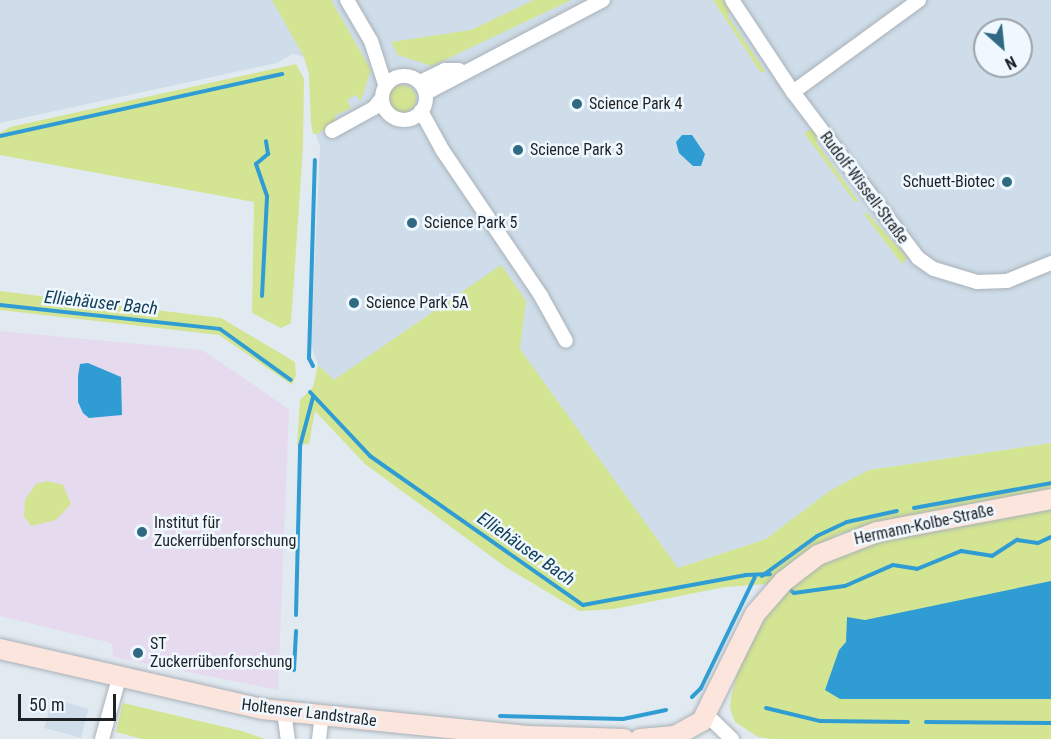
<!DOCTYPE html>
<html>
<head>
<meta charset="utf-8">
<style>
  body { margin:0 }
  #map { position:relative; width:1051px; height:739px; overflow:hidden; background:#e2eaf1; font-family:"Roboto Condensed",sans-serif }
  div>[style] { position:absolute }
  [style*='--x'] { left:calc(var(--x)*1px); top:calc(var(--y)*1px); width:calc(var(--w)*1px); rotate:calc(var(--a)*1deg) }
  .built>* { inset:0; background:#cedde9; transform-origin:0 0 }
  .education>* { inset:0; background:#e6daee }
  .green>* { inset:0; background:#d3e592 }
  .round { border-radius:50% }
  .water>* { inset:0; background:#2f9dd4 }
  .stream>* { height:4px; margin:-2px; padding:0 2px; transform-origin:2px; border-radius:2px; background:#2f9dd4 }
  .roads { filter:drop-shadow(0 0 2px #a9b1b8) drop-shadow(0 0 2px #a9b1b8) }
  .street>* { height:14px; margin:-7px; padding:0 7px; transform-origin:7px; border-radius:7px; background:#fff }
  .street>.ring { margin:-7px; padding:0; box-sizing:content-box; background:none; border:14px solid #fff; border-radius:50% }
  .secondary>* { height:20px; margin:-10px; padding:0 10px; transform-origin:10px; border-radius:10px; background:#fbe5dd }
  .dots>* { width:16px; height:16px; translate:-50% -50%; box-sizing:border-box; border:3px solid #eff8ff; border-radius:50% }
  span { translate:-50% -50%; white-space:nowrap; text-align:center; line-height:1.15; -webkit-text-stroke:5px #eff8ff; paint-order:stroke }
  .poi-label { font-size:16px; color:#1f2224 }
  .left { translate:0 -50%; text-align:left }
  .right { translate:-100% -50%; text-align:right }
  .street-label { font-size:16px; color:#1f2224 }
  .water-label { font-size:18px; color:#154158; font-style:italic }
  .north { position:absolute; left:973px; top:18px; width:60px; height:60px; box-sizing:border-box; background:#eff8ff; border:2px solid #9ca2a7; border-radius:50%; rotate:153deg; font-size:16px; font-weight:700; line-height:24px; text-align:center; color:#1f2224 }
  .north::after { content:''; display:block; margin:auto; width:21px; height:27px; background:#2f6982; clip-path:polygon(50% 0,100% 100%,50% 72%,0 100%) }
  .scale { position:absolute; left:18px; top:694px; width:98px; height:27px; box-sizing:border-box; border:3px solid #1f2224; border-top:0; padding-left:8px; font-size:18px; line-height:21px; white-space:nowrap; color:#1f2224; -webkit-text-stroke:4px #eff8ff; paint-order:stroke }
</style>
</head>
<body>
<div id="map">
  <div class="built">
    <i style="clip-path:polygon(evenodd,0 0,1051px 0,1051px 443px,869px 470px,766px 539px,678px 568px,370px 418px,318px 365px,311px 344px,320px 146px,311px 123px,309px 74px,304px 57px,293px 54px,277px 63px,0 123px,0 0,985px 30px,1021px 30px,1021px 66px,985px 66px,985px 30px)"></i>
    <i style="left:52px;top:699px;width:38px;height:30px;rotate:15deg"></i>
  </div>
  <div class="education">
    <i style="clip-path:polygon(0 331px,202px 350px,289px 409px,278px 690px,113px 657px,112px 644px,107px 642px,0 616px)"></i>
  </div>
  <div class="green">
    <i style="clip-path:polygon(272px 0,331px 0,371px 70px,361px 101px,356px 95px,347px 100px,351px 108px,334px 116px,337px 121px,317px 134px,313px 134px,311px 123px,309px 74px,304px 57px)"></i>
    <i style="clip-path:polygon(534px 0,571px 0,432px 66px,398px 55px,391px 42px,471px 30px)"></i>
    <i style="clip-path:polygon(713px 0,723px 0,731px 12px,727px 15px,765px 71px,761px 73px)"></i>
    <i style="clip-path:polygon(296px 64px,304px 79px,303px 147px,291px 323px,281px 328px,252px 313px,254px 202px,0 155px,0 133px,10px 127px)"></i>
    <i class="round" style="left:388px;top:85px;width:28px;height:28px"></i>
    <i style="clip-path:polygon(812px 129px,820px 139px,816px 142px,858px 201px,855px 202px,804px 133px)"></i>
    <i style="clip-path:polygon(867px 213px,907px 257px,902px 264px,864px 214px)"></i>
    <i style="clip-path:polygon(501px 265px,526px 301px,520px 349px,678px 568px,766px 539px,831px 490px,869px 470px,1051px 443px,1051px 491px,839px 534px,790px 564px,769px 584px,725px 587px,614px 609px,579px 611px,507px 568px,365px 464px,315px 411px,309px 444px,297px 445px,300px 400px,313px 387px,318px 365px,334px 380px)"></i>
    <i style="clip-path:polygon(0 291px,221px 318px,295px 362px,296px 375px,292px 385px,219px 335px,0 310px)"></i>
    <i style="clip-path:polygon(47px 481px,63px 485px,71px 504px,56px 520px,31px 526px,24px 516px,25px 500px,36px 484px)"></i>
    <i style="clip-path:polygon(1051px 506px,1051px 739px,772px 739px,758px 737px,735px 722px,730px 708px,731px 697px,744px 647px,771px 606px,809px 568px,866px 542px)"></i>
    <i style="clip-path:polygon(123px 703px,242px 731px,265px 739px,142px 739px,116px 732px)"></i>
  </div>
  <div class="water">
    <i style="clip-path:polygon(682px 135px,692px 135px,705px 154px,701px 166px,693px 166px,679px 153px,676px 142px)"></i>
    <i style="clip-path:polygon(88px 363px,121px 377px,122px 415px,89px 418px,83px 413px,78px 402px,78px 376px,80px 364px)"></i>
    <i style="clip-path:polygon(1051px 581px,1051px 699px,840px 699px,825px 690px,839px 650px,846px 642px,847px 617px,865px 620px)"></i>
  </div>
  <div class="stream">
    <i style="--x:0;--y:136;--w:289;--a:-12.4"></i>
    <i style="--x:262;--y:296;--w:100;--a:-87.1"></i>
    <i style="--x:267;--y:196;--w:34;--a:-109"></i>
    <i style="--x:256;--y:164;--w:16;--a:-40"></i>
    <i style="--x:268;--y:154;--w:13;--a:-99"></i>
    <i style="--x:0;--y:305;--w:221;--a:6.2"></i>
    <i style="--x:220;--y:329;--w:87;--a:35.7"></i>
    <i style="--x:313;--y:366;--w:9;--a:-117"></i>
    <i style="--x:309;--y:358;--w:198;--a:-88.3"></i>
    <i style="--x:310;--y:392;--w:88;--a:46.8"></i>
    <i style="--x:370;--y:456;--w:260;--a:35"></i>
    <i style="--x:583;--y:605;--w:166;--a:-10.4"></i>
    <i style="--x:746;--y:575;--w:24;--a:-2"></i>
    <i style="--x:914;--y:508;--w:139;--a:-10.3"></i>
    <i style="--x:762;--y:576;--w:68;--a:-36"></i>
    <i style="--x:817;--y:536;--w:33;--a:-25"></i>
    <i style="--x:847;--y:522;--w:51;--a:-12.4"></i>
    <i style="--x:789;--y:589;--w:6;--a:39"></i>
    <i style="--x:794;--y:593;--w:51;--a:-7.8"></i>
    <i style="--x:845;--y:586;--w:52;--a:-23.6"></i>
    <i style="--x:893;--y:565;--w:24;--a:9"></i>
    <i style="--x:917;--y:569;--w:48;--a:-22.2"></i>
    <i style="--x:961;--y:551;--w:31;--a:9"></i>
    <i style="--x:992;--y:556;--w:30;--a:-33"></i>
    <i style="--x:1017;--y:540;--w:21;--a:8"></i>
    <i style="--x:1038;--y:543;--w:14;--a:-25"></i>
    <i style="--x:296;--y:615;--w:169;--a:-88.6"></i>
    <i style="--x:300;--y:446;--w:51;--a:-75.1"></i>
    <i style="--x:294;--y:670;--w:39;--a:-87"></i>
    <i style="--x:692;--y:697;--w:13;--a:-45"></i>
    <i style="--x:701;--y:688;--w:123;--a:-64.1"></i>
    <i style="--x:766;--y:708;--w:56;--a:13.5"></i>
    <i style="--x:820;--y:721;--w:88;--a:0.7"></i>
    <i style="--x:500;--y:716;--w:123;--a:1.4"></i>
    <i style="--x:623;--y:719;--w:44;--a:-11.8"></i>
    <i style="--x:926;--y:722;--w:125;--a:0.5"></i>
  </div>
  <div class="roads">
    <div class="street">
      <i style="--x:347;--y:0;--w:48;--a:59.7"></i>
      <i style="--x:371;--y:41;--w:45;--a:72"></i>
      <i style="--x:732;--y:0;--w:110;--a:56.5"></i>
      <i style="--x:793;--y:92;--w:208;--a:53"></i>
      <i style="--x:918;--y:258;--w:19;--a:35"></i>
      <i style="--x:934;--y:269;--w:45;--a:16.8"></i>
      <i style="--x:977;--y:282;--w:30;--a:-2"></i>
      <i style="--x:1007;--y:281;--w:48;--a:-22.2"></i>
      <i class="ring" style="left:382px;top:76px;width:30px;height:30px"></i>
      <i style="--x:420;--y:82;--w:28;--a:-26"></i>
      <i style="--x:445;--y:70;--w:14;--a:0"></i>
      <i style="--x:793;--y:92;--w:156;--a:-36.1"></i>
      <i style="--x:426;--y:93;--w:200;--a:-27.7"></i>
      <i style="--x:421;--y:111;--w:46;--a:61.2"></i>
      <i style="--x:443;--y:151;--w:175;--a:55.9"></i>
      <i style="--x:541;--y:296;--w:51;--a:60.9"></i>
      <i style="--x:332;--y:131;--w:48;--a:-28.7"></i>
      <i style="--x:374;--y:108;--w:11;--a:-52"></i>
      <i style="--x:284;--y:712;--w:27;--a:82"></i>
      <i style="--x:707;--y:715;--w:35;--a:44"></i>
      <i style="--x:102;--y:739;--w:63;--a:-74.4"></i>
      <i style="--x:319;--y:739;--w:23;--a:-83"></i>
    </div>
    <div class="secondary">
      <i style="--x:0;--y:649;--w:269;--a:12.9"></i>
      <i style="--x:262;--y:709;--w:269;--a:5.8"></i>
      <i style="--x:530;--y:736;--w:94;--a:1.8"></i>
      <i style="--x:640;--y:739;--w:35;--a:-5"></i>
      <i style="--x:675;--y:736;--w:31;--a:-29"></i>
      <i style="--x:702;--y:721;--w:119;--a:-63.6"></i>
      <i style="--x:755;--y:614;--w:44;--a:-48.7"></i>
      <i style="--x:784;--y:581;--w:43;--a:-37.4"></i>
      <i style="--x:818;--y:555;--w:63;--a:-21.3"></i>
      <i style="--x:877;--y:532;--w:177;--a:-10.7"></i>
    </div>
  </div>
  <div class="dots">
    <i style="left:577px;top:104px;background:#2f6982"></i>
    <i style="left:518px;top:150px;background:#2f6982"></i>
    <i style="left:1007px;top:182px;background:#2f6982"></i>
    <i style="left:412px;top:223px;background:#2f6982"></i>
    <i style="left:354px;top:303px;background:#2f6982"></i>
    <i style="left:142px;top:532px;background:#2f6982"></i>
    <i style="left:138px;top:653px;background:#2f6982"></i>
  </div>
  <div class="poi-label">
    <span class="left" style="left:589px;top:104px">Science Park 4</span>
    <span class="left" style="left:530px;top:150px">Science Park 3</span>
    <span class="right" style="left:995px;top:182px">Schuett-Biotec</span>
    <span class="left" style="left:424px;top:223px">Science Park 5</span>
    <span class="left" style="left:366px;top:303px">Science Park 5A</span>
    <span class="left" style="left:154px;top:532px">Institut für<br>Zuckerrübenforschung</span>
    <span class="left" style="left:150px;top:653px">ST<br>Zuckerrübenforschung</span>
  </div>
  <div class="street-label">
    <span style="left:864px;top:188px;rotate:53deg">Rudolf-Wissell-Straße</span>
    <span style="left:924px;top:525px;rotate:-12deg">Hermann-Kolbe-Straße</span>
    <span style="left:309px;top:713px;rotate:7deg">Holtenser Landstraße</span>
  </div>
  <div class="water-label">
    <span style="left:101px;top:303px;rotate:6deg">Elliehäuser Bach</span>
    <span style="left:526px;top:549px;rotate:35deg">Elliehäuser Bach</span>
  </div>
  <div class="north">N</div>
  <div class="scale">50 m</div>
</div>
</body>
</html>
